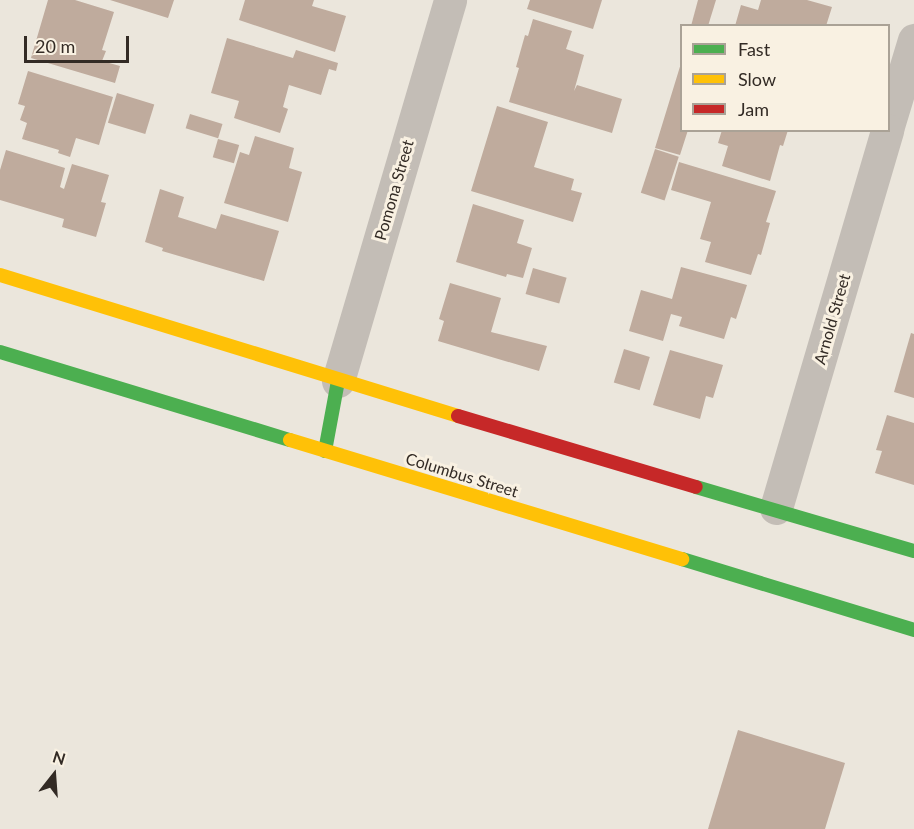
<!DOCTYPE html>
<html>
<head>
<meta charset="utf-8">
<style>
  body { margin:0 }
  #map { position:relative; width:914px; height:829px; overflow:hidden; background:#ebe6dc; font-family:Lato,sans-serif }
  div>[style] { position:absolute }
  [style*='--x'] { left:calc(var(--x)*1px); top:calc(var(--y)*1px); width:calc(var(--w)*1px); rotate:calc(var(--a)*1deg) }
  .building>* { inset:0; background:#bfab9d; transform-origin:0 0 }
  .street>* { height:33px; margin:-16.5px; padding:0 16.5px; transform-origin:16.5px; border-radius:16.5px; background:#c3bdb6 }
  .fast>* { height:14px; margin:-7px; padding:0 7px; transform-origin:7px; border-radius:7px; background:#4caf50 }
  .slow>* { height:14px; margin:-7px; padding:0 7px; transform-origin:7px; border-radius:7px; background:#ffc107 }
  .jam>* { height:14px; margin:-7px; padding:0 7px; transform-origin:7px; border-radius:7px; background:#c62828 }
  span { translate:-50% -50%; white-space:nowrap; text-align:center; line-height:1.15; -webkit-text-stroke:6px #f9f1e2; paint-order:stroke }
  .street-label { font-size:16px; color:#332b25 }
  .legend { position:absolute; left:680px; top:24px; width:210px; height:108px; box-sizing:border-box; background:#f9f1e2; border:2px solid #aaa296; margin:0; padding:8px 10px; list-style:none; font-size:18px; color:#332b25 }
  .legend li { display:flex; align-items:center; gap:12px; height:30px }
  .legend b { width:30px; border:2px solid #aaa296 }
  .north { position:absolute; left:24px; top:745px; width:60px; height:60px; -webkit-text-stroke:4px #f9f1e2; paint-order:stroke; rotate:17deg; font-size:16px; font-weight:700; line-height:24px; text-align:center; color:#332b25 }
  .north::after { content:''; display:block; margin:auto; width:21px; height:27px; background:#332b25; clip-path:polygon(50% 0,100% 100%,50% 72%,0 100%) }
  .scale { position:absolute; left:24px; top:36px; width:105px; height:27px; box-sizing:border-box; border:3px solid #332b25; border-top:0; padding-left:8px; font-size:18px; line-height:21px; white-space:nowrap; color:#332b25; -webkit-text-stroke:4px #f9f1e2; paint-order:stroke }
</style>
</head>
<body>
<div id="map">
  <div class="building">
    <i style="clip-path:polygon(48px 0,75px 0,114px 12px,102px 50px,106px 51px,102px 61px,120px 66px,115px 83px,31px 58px)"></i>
    <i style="clip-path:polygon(110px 0,174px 0,168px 18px)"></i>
    <i style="clip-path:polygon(245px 0,314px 0,312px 6px,346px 16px,335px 52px,239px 20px)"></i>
    <i style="clip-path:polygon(530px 0,602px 0,593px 29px,527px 9px)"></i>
    <i style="clip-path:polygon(698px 0,716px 0,708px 26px,691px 26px)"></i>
    <i style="clip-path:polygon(761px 0,807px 0,832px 7px,826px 26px,735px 26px,741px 5px,758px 10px)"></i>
    <i style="clip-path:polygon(533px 19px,572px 31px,566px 49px,584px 55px,574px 91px,577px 85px,622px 99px,612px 133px,509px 102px,519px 68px,516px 67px,525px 35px,528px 36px)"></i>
    <i style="clip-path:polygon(227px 38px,293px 58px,296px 50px,338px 63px,336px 71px,329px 69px,321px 95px,289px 85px,283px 107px,288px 109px,280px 133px,234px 118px,239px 101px,211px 93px)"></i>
    <i style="clip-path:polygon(682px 60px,682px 130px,688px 130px,680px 155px,655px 148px)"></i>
    <i style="clip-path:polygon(28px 71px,113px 97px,99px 145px,76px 138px,70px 157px,58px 153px,59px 150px,22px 139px,27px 123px,20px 120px,25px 106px,18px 104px)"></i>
    <i style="left:117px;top:93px;width:39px;height:31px;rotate:17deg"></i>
    <i style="clip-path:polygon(497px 106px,548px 122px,534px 167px,574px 179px,571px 190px,582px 193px,573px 222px,471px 191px)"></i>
    <i style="left:190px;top:114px;width:34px;height:15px;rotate:17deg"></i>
    <i style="clip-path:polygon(722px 130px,788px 130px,783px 146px,780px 145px,770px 181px,722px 166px,728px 146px,718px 143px)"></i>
    <i style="clip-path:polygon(255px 136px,294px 148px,289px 168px,302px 172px,288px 222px,224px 203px,240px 152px,249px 155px)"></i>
    <i style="left:218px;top:139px;width:22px;height:19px;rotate:16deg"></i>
    <i style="left:655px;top:149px;width:25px;height:46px;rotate:18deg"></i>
    <i style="clip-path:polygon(6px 150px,65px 168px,60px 187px,64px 189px,72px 164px,109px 175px,101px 202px,106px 203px,96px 237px,62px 227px,64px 219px,0 200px,0 170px)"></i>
    <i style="clip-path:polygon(679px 162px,776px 191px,766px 222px,770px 223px,761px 255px,758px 254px,751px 275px,705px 262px,711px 242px,700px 239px,711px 202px,671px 190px)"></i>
    <i style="clip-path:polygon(160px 189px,184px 197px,178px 217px,216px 229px,221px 214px,279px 231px,264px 281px,162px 251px,163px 248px,145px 242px)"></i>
    <i style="clip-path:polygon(473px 204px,524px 220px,517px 243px,532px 248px,523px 278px,507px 274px,506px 277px,456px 262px)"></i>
    <i style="clip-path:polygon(681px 267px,747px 285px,736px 319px,731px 317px,724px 339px,679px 326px,682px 317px,671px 314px,663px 341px,629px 331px,641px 290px,672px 299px)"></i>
    <i style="left:533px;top:268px;width:35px;height:27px;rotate:16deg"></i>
    <i style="clip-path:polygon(450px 283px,501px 298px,491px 332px,547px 346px,539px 371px,438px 341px,444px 321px,439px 319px)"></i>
    <i style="clip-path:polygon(911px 333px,914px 334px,914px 398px,894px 392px)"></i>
    <i style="left:624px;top:349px;width:27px;height:35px;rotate:17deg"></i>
    <i style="clip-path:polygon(670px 350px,723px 365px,713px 398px,706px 396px,700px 419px,653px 405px)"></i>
    <i style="clip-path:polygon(887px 415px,914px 423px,914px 485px,875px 473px,882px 451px,876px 450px)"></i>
    <i style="clip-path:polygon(738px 730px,845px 763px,825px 829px,708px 829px)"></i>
  </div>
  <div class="street">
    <i style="--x:888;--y:126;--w:90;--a:-73.2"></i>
    <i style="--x:338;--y:381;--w:397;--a:-73.6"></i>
    <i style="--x:776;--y:508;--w:394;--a:-73.6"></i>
  </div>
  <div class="fast">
    <i style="--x:0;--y:352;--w:303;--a:16.9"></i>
    <i style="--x:325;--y:451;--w:71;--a:-79.5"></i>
    <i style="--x:696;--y:487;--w:227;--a:16.4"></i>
    <i style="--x:682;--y:559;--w:243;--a:17"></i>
  </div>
  <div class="slow">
    <i style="--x:0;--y:275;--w:479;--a:17.1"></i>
    <i style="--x:290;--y:440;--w:410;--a:16.9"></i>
  </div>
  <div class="jam">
    <i style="--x:458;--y:416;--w:248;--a:16.6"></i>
  </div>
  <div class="street-label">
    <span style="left:394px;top:190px;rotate:-74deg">Pomona Street</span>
    <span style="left:832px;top:319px;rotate:-74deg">Arnold Street</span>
    <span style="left:462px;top:475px;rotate:17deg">Columbus Street</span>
  </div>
  <ul class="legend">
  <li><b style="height:8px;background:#4caf50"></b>Fast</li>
  <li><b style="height:8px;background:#ffc107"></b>Slow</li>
  <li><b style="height:8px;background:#c62828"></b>Jam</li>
  </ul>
  <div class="north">N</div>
  <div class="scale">20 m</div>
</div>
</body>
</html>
